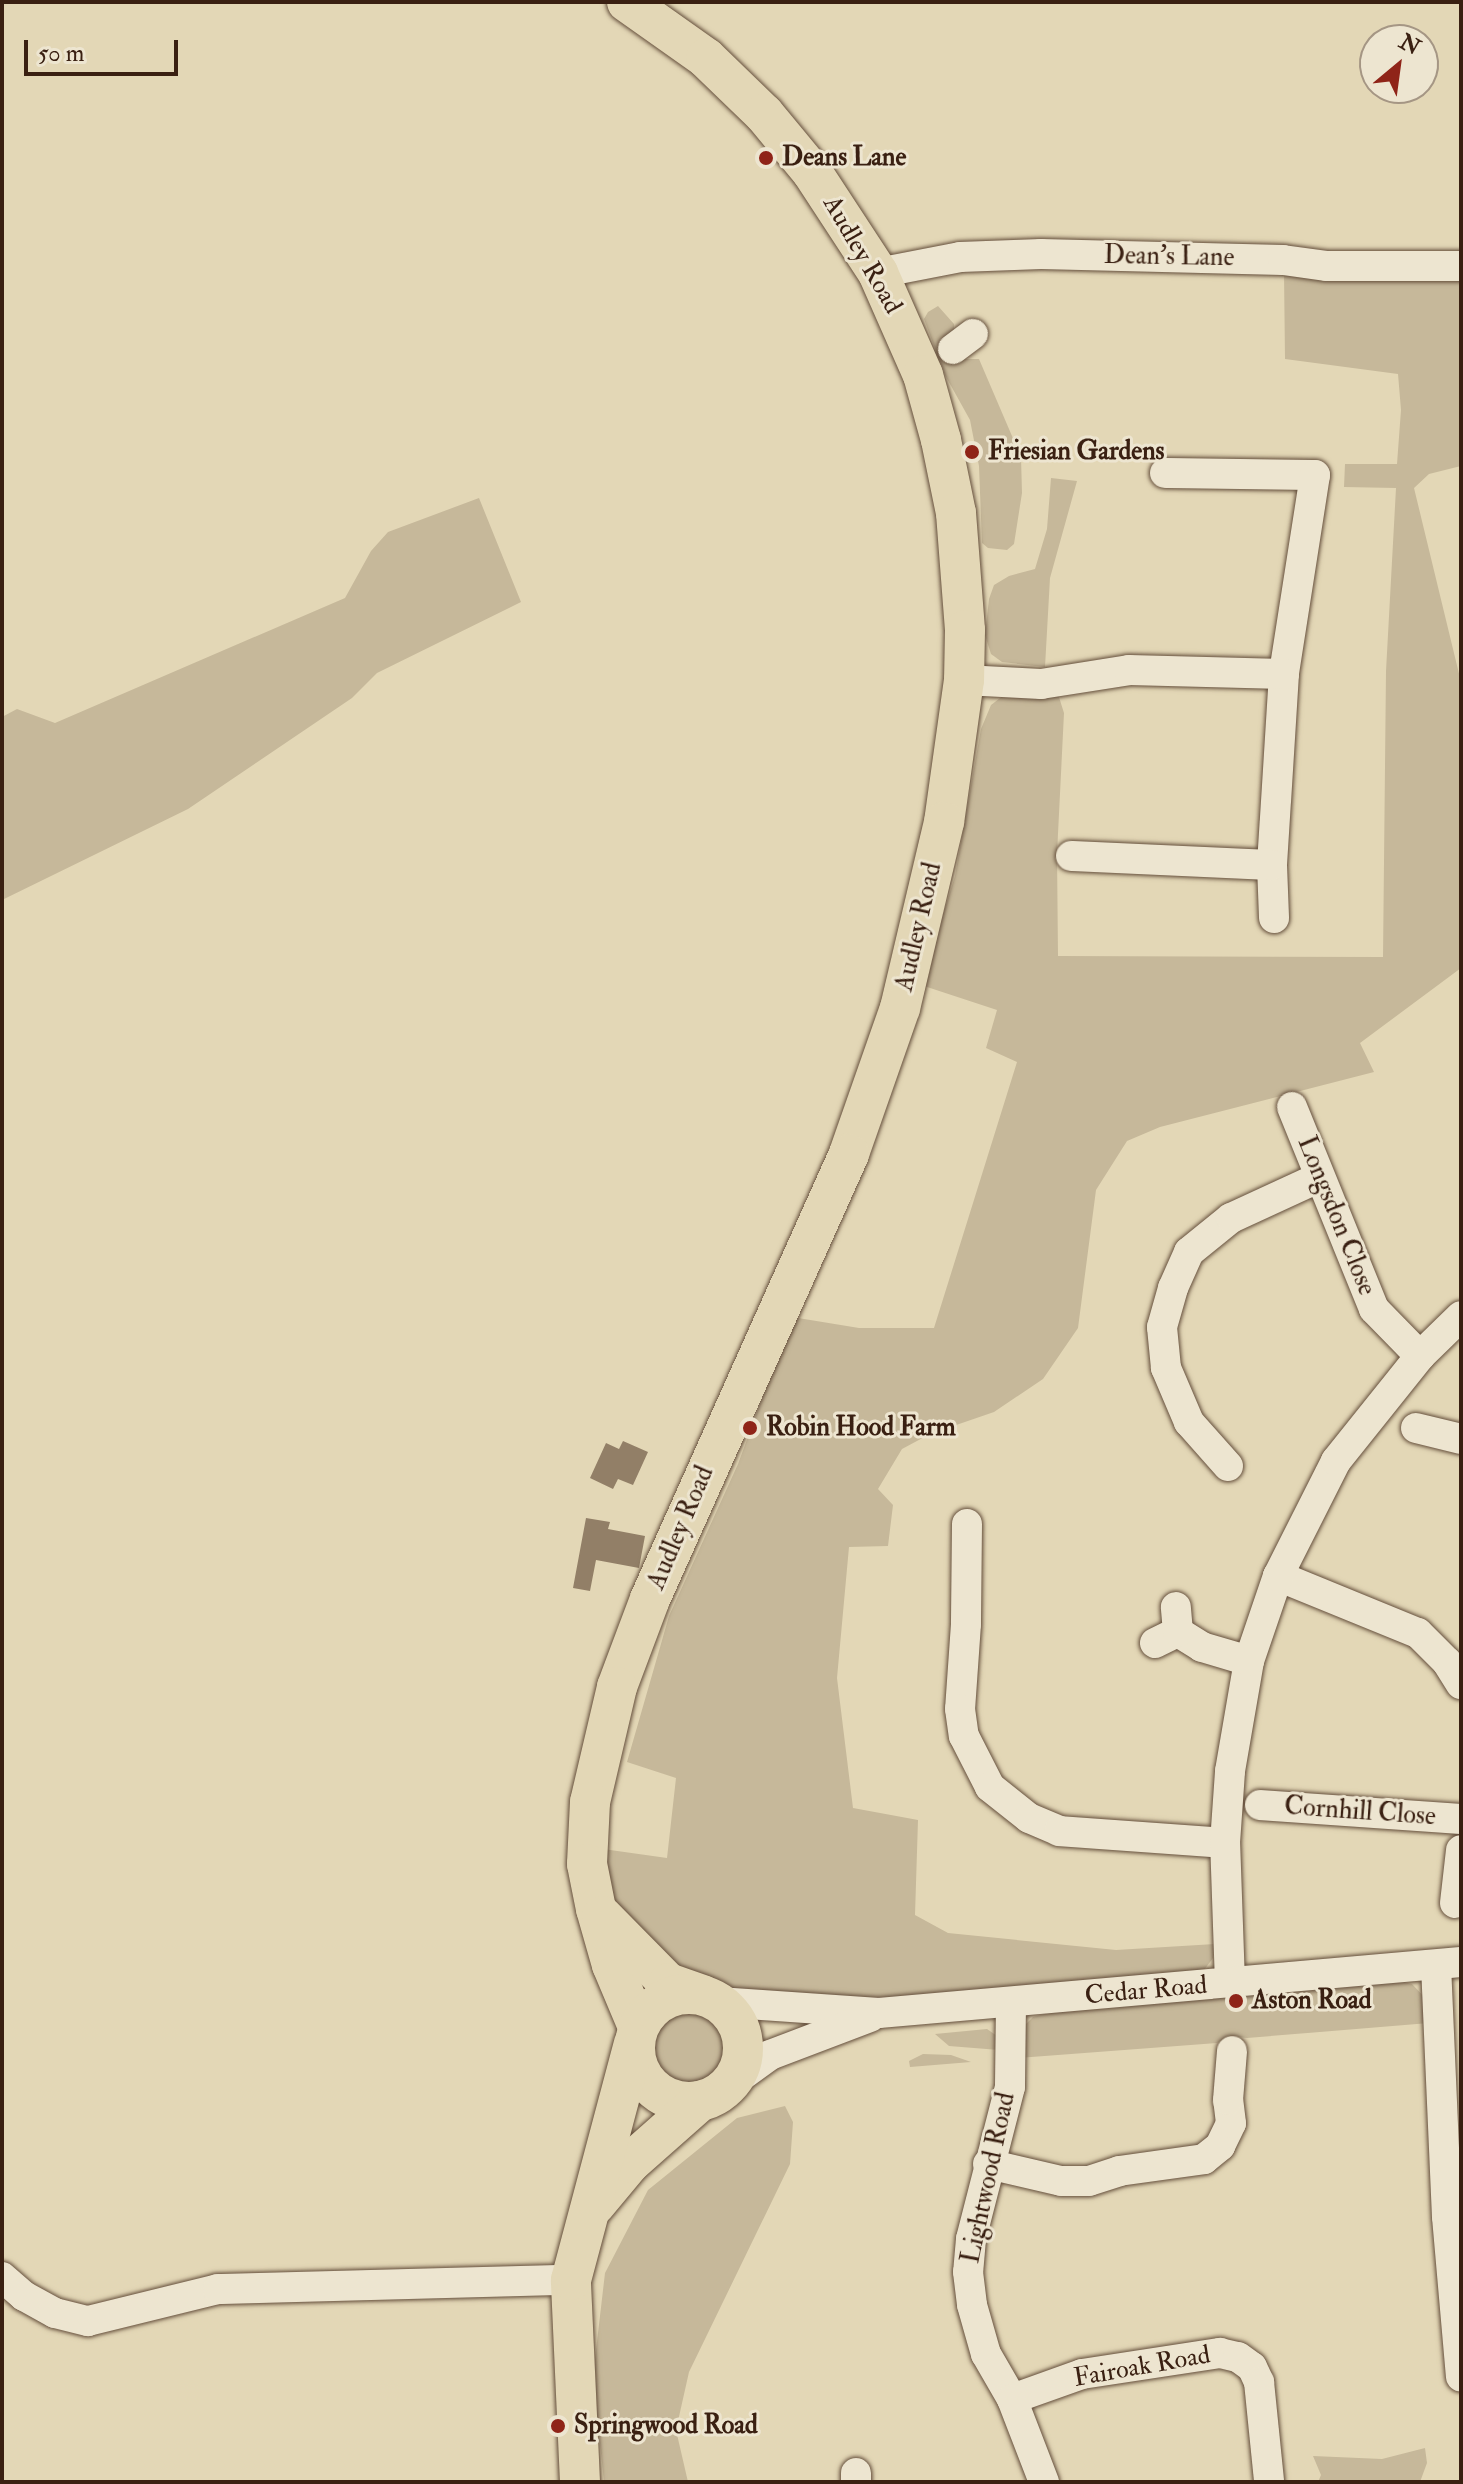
<!DOCTYPE html>
<html>
<head>
<meta charset="utf-8">
<style>
  body { margin:0 }
  #map { position:relative; width:1463px; height:2484px; overflow:hidden; background:#e3d7b6; font-family:"IM FELL Double Pica",serif }
  div>[style] { position:absolute }
  [style*='--x'] { left:calc(var(--x)*1px); top:calc(var(--y)*1px); width:calc(var(--w)*1px); rotate:calc(var(--a)*1deg) }
  .green>* { inset:0; background:#c6b89a }
  .round { border-radius:50% }
  .building>* { inset:0; background:#927f67 }
  .roads { filter:drop-shadow(0 0 2px #644e3b) drop-shadow(0 0 2px #644e3b) }
  .minor>* { height:30px; margin:-15px; padding:0 15px; transform-origin:15px; border-radius:15px; background:#ede5d0 }
  .major>* { height:40px; margin:-20px; padding:0 20px; transform-origin:20px; border-radius:20px; background:#e3d7b6 }
  .major>.ring { margin:-20px; padding:0; box-sizing:content-box; background:none; border:40px solid #e3d7b6; border-radius:50% }
  .dots>* { width:22px; height:22px; translate:-50% -50%; box-sizing:border-box; border:4px solid #ede5d0; border-radius:50% }
  span { translate:-50% -50%; white-space:nowrap; text-align:center; line-height:1.15; -webkit-text-stroke:6px #ede5d0; paint-order:stroke }
  .poi-label { font-size:26px; color:#3a2012; font-weight:700 }
  .left { translate:0 -50%; text-align:left }
  .street-label { font-size:26px; color:#3a2012 }
  .frame { position:absolute; inset:0; border:4px solid #3a2012; pointer-events:none }
  .north { position:absolute; left:1359px; top:24px; width:80px; height:80px; box-sizing:border-box; background:#ede5d0; border:2px solid #a59684; border-radius:50%; rotate:29deg; font-size:22px; font-weight:700; line-height:32px; text-align:center; color:#3a2012 }
  .north::after { content:''; display:block; margin:auto; width:28px; height:36px; background:#8f2418; clip-path:polygon(50% 0,100% 100%,50% 72%,0 100%) }
  .scale { position:absolute; left:24px; top:40px; width:154px; height:36px; box-sizing:border-box; border:4px solid #3a2012; border-top:0; padding-left:10px; font-size:24px; line-height:28px; white-space:nowrap; color:#3a2012; -webkit-text-stroke:6px #ede5d0; paint-order:stroke }
</style>
</head>
<body>
<div id="map">
  <div class="green">
    <i style="clip-path:polygon(1284px 273px,1461px 273px,1461px 466px,1429px 474px,1414px 488px,1461px 682px,1461px 968px,1360px 1043px,1374px 1072px,1160px 1127px,1127px 1141px,1096px 1190px,1078px 1328px,1043px 1379px,994px 1412px,930px 1434px,902px 1449px,878px 1489px,893px 1505px,888px 1546px,849px 1547px,837px 1678px,853px 1808px,918px 1820px,915px 1915px,948px 1933px,1116px 1950px,1215px 1944px,1213px 1958px,1204px 1970px,858px 2001px,765px 1996px,708px 1984px,674px 1971px,619px 1917px,596px 1848px,667px 1858px,676px 1778px,627px 1762px,669px 1616px,738px 1464px,792px 1317px,859px 1328px,934px 1328px,1017px 1062px,986px 1048px,997px 1010px,921px 985px,955px 876px,981px 729px,991px 705px,1004px 695px,1058px 694px,1064px 713px,1057px 854px,1058px 956px,1383px 957px,1386px 671px,1396px 488px,1344px 487px,1345px 464px,1397px 464px,1401px 410px,1398px 374px,1285px 359px)"></i>
    <i style="clip-path:polygon(938px 306px,954px 324px,954px 359px,979px 359px,1021px 457px,1022px 493px,1014px 544px,1007px 550px,988px 548px,982px 543px,979px 466px,970px 420px,945px 375px,924px 319px,928px 312px)"></i>
    <i style="clip-path:polygon(1051px 478px,1077px 481px,1050px 578px,1045px 667px,1002px 662px,991px 654px,985px 635px,989px 599px,994px 585px,1009px 576px,1035px 569px,1047px 529px)"></i>
    <i style="clip-path:polygon(479px 498px,521px 602px,377px 673px,352px 698px,188px 809px,2px 900px,2px 717px,17px 709px,55px 723px,345px 598px,371px 551px,388px 532px)"></i>
    <i style="clip-path:polygon(1396px 1980px,1412px 1984px,1428px 2001px,1429px 2023px,1247px 2038px,1229px 2036px,1217px 2043px,1018px 2058px,1021px 2029px,1033px 2017px,1065px 2009px)"></i>
    <i class="round" style="left:648px;top:2006px;width:82px;height:82px"></i>
    <i style="clip-path:polygon(987px 2029px,1000px 2038px,999px 2050px,949px 2046px,935px 2034px)"></i>
    <i style="clip-path:polygon(923px 2054px,951px 2055px,971px 2062px,910px 2067px,909px 2061px)"></i>
    <i style="clip-path:polygon(785px 2106px,793px 2122px,790px 2164px,689px 2372px,676px 2430px,688px 2482px,604px 2482px,593px 2376px,605px 2273px,648px 2190px,737px 2118px)"></i>
    <i style="clip-path:polygon(1425px 2448px,1427px 2463px,1420px 2482px,1318px 2482px,1321px 2475px,1313px 2456px,1382px 2459px)"></i>
  </div>
  <div class="building">
    <i style="clip-path:polygon(623px 1441px,648px 1452px,633px 1485px,618px 1479px,613px 1489px,590px 1478px,606px 1443px,619px 1449px)"></i>
    <i style="clip-path:polygon(586px 1518px,610px 1522px,608px 1529px,645px 1536px,639px 1568px,596px 1560px,590px 1591px,573px 1588px)"></i>
  </div>
  <div class="roads">
    <div class="minor">
      <i style="--x:878;--y:273;--w:84;--a:-11"></i>
      <i style="--x:960;--y:257;--w:81;--a:-2.1"></i>
      <i style="--x:1041;--y:254;--w:242;--a:1.4"></i>
      <i style="--x:1283;--y:260;--w:43;--a:7.9"></i>
      <i style="--x:1326;--y:266;--w:135;--a:0"></i>
      <i style="--x:953;--y:349;--w:25;--a:-37"></i>
      <i style="--x:1165;--y:473;--w:150;--a:0.8"></i>
      <i style="--x:1315;--y:475;--w:201;--a:98.9"></i>
      <i style="--x:1284;--y:674;--w:191;--a:93.6"></i>
      <i style="--x:1272;--y:865;--w:53;--a:87.8"></i>
      <i style="--x:964;--y:680;--w:77;--a:3"></i>
      <i style="--x:1041;--y:684;--w:89;--a:-9"></i>
      <i style="--x:1129;--y:670;--w:155;--a:1.5"></i>
      <i style="--x:1071;--y:856;--w:201;--a:2.6"></i>
      <i style="--x:1292;--y:1107;--w:218;--a:67.9"></i>
      <i style="--x:1374;--y:1309;--w:66;--a:45.6"></i>
      <i style="--x:1416;--y:1428;--w:46;--a:13.7"></i>
      <i style="--x:1228;--y:1466;--w:59;--a:-131.6"></i>
      <i style="--x:1189;--y:1422;--w:59;--a:-113.1"></i>
      <i style="--x:1166;--y:1368;--w:41;--a:-95.6"></i>
      <i style="--x:1162;--y:1327;--w:41;--a:-74.2"></i>
      <i style="--x:1173;--y:1288;--w:39;--a:-66"></i>
      <i style="--x:1189;--y:1252;--w:54;--a:-39"></i>
      <i style="--x:1231;--y:1218;--w:96;--a:-24.7"></i>
      <i style="--x:967;--y:1524;--w:100;--a:90.6"></i>
      <i style="--x:966;--y:1624;--w:85;--a:94"></i>
      <i style="--x:960;--y:1709;--w:27;--a:82"></i>
      <i style="--x:964;--y:1736;--w:57;--a:63"></i>
      <i style="--x:990;--y:1787;--w:50;--a:38.5"></i>
      <i style="--x:1029;--y:1818;--w:33;--a:23"></i>
      <i style="--x:1059;--y:1831;--w:166;--a:4.1"></i>
      <i style="--x:1278;--y:1576;--w:151;--a:22.2"></i>
      <i style="--x:1418;--y:1633;--w:41;--a:45"></i>
      <i style="--x:1447;--y:1662;--w:26;--a:58"></i>
      <i style="--x:1178;--y:1632;--w:28;--a:32"></i>
      <i style="--x:1202;--y:1647;--w:49;--a:16.6"></i>
      <i style="--x:1155;--y:1643;--w:25;--a:-26"></i>
      <i style="--x:1178;--y:1632;--w:25;--a:-95"></i>
      <i style="--x:1260;--y:1805;--w:201;--a:4"></i>
      <i style="--x:1455;--y:1903;--w:53;--a:-83.5"></i>
      <i style="--x:1436;--y:1965;--w:252;--a:87.5"></i>
      <i style="--x:1447;--y:2217;--w:160;--a:85"></i>
      <i style="--x:1230;--y:1983;--w:140;--a:-92"></i>
      <i style="--x:1225;--y:1843;--w:72;--a:-86"></i>
      <i style="--x:1230;--y:1771;--w:112;--a:-80.2"></i>
      <i style="--x:1249;--y:1661;--w:90;--a:-71.2"></i>
      <i style="--x:1278;--y:1576;--w:129;--a:-63.2"></i>
      <i style="--x:1336;--y:1461;--w:134;--a:-51.3"></i>
      <i style="--x:1420;--y:1356;--w:57;--a:-44.3"></i>
      <i style="--x:718;--y:2002;--w:161;--a:3.9"></i>
      <i style="--x:879;--y:2013;--w:584;--a:-5.01"></i>
      <i style="--x:1011;--y:2003;--w:84;--a:90.7"></i>
      <i style="--x:1010;--y:2087;--w:157;--a:104.4"></i>
      <i style="--x:971;--y:2239;--w:33;--a:95"></i>
      <i style="--x:968;--y:2272;--w:33;--a:83"></i>
      <i style="--x:972;--y:2305;--w:51;--a:74.1"></i>
      <i style="--x:986;--y:2354;--w:52;--a:60"></i>
      <i style="--x:1012;--y:2399;--w:89;--a:68.9"></i>
      <i style="--x:730;--y:2084;--w:49;--a:-35.9"></i>
      <i style="--x:770;--y:2055;--w:107;--a:-20.8"></i>
      <i style="--x:988;--y:2164;--w:75;--a:13.1"></i>
      <i style="--x:1061;--y:2181;--w:28;--a:0"></i>
      <i style="--x:1089;--y:2181;--w:32;--a:-18"></i>
      <i style="--x:1119;--y:2171;--w:86;--a:-8"></i>
      <i style="--x:1204;--y:2159;--w:21;--a:-39"></i>
      <i style="--x:1220;--y:2146;--w:25;--a:-64"></i>
      <i style="--x:1231;--y:2123;--w:23;--a:-97"></i>
      <i style="--x:1228;--y:2100;--w:49;--a:-85.3"></i>
      <i style="--x:2;--y:2277;--w:29;--a:41"></i>
      <i style="--x:24;--y:2296;--w:35;--a:29"></i>
      <i style="--x:55;--y:2313;--w:34;--a:14"></i>
      <i style="--x:88;--y:2321;--w:134;--a:-13.8"></i>
      <i style="--x:218;--y:2289;--w:353;--a:-1.5"></i>
      <i style="--x:1012;--y:2399;--w:74;--a:-19.7"></i>
      <i style="--x:1082;--y:2374;--w:140;--a:-8.7"></i>
      <i style="--x:1220;--y:2353;--w:18;--a:13"></i>
      <i style="--x:1238;--y:2357;--w:17;--a:36"></i>
      <i style="--x:1252;--y:2367;--w:17;--a:65"></i>
      <i style="--x:1259;--y:2382;--w:99;--a:84.2"></i>
      <i style="--x:856;--y:2482;--w:9;--a:-90"></i>
    </div>
    <div class="major">
      <i style="--x:627;--y:2;--w:97;--a:35.3"></i>
      <i style="--x:706;--y:58;--w:81;--a:44"></i>
      <i style="--x:764;--y:114;--w:75;--a:50.4"></i>
      <i style="--x:812;--y:172;--w:121;--a:56.8"></i>
      <i style="--x:878;--y:273;--w:111;--a:66.2"></i>
      <i style="--x:923;--y:375;--w:67;--a:74.5"></i>
      <i style="--x:941;--y:440;--w:75;--a:78.4"></i>
      <i style="--x:956;--y:513;--w:117;--a:85.6"></i>
      <i style="--x:965;--y:630;--w:50;--a:91.1"></i>
      <i style="--x:964;--y:680;--w:143;--a:98"></i>
      <i style="--x:944;--y:822;--w:191;--a:103.3"></i>
      <i style="--x:900;--y:1008;--w:155;--a:109.3"></i>
      <i style="--x:849;--y:1154;--w:487;--a:114.1"></i>
      <i style="--x:650;--y:1599;--w:94;--a:110.6"></i>
      <i style="--x:617;--y:1687;--w:118;--a:103.2"></i>
      <i style="--x:590;--y:1802;--w:62;--a:92.8"></i>
      <i style="--x:587;--y:1864;--w:46;--a:78.7"></i>
      <i style="--x:596;--y:1909;--w:58;--a:74.1"></i>
      <i style="--x:612;--y:1965;--w:67;--a:67.2"></i>
      <i style="--x:602;--y:1916;--w:94;--a:45.4"></i>
      <i style="--x:668;--y:1983;--w:37;--a:19"></i>
      <i class="ring" style="left:635px;top:1994px;width:68px;height:68px"></i>
      <i style="--x:595;--y:2205;--w:55;--a:-50.2"></i>
      <i style="--x:630;--y:2163;--w:94;--a:-41.5"></i>
      <i style="--x:580;--y:2482;--w:202;--a:-92.6"></i>
      <i style="--x:571;--y:2280;--w:245;--a:-75.1"></i>
    </div>
  </div>
  <div class="dots">
    <i style="left:766px;top:158px;background:#8f2418"></i>
    <i style="left:972px;top:452px;background:#8f2418"></i>
    <i style="left:750px;top:1428px;background:#8f2418"></i>
    <i style="left:1236px;top:2001px;background:#8f2418"></i>
    <i style="left:558px;top:2426px;background:#8f2418"></i>
  </div>
  <div class="poi-label">
    <span class="left" style="left:782px;top:158px">Deans Lane</span>
    <span class="left" style="left:988px;top:452px">Friesian Gardens</span>
    <span class="left" style="left:766px;top:1428px">Robin Hood Farm</span>
    <span class="left" style="left:1252px;top:2001px">Aston Road</span>
    <span class="left" style="left:574px;top:2426px">Springwood Road</span>
  </div>
  <div class="street-label">
    <span style="left:862px;top:255px;rotate:60deg">Audley Road</span>
    <span style="left:1169px;top:257px;rotate:1deg">Dean's Lane</span>
    <span style="left:919px;top:927px;rotate:-77deg">Audley Road</span>
    <span style="left:1336px;top:1216px;rotate:68deg">Longsdon Close</span>
    <span style="left:681px;top:1528px;rotate:-67deg">Audley Road</span>
    <span style="left:1360px;top:1812px;rotate:4deg">Cornhill Close</span>
    <span style="left:1146px;top:1991px;rotate:-5deg">Cedar Road</span>
    <span style="left:989px;top:2178px;rotate:-78deg">Lightwood Road</span>
    <span style="left:1142px;top:2367px;rotate:-10deg">Fairoak Road</span>
  </div>
  <div class="frame"></div>
  <div class="north">N</div>
  <div class="scale">50 m</div>
</div>
</body>
</html>
